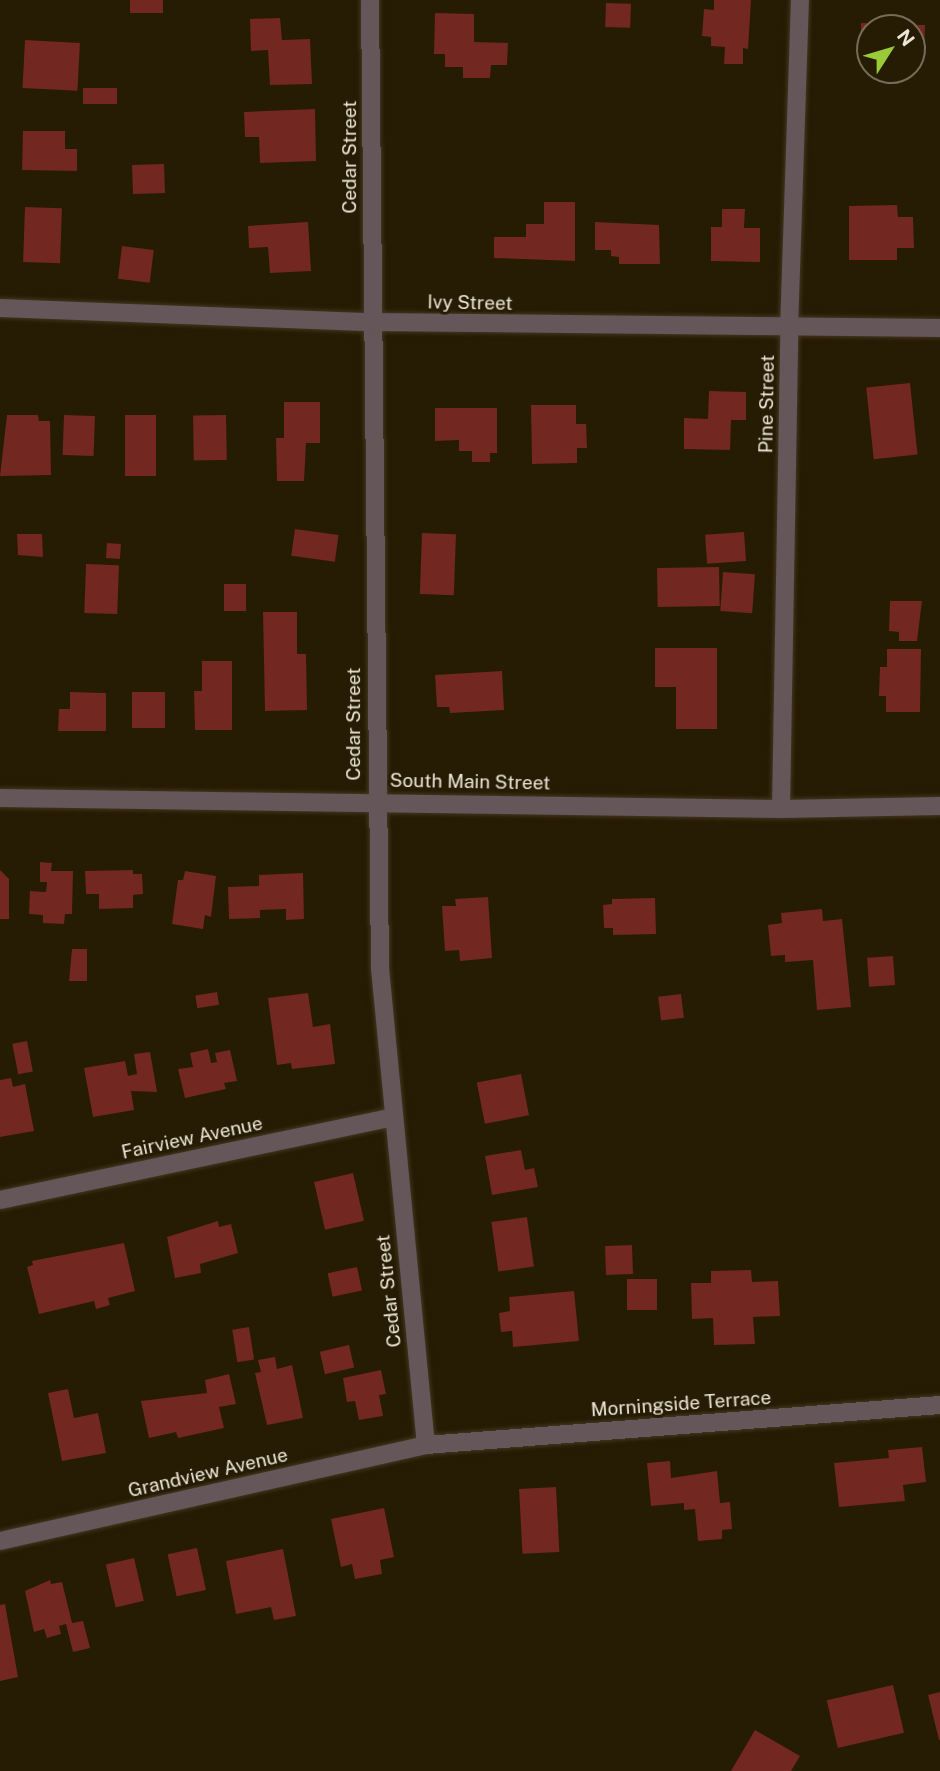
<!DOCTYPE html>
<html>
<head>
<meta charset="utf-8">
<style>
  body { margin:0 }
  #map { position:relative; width:940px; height:1771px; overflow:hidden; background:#261b03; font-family:"Public Sans",sans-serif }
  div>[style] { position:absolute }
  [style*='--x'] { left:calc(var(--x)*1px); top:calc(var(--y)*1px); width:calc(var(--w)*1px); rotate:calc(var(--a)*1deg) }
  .building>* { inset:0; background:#722721; transform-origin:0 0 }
  .roads { filter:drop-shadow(0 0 2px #423721) drop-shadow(0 0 2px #423721) }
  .street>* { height:18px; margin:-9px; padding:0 9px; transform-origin:9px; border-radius:9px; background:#645659 }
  span { translate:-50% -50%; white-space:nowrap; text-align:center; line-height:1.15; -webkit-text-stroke:6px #261b03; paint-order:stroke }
  .street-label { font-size:19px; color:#ede6d7 }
  .north { position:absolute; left:856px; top:14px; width:70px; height:70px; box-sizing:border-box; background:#261b03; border:2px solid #766c58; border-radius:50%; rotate:53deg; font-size:19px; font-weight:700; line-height:28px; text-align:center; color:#ede6d7 }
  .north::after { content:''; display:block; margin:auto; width:24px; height:32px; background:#98cb37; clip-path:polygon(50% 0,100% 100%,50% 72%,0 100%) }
</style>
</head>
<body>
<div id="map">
  <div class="building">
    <i style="left:130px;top:0;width:33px;height:13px"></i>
    <i style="clip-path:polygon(714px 0,751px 0,748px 49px,743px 48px,743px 64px,724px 64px,725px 47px,711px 46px,711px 37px,702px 36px,704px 9px,714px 10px)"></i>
    <i style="left:606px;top:3px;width:25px;height:24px;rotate:2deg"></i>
    <i style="clip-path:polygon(435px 13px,474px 14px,474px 42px,508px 43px,507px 65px,491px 65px,490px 78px,463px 78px,463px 67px,445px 67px,445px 54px,434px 54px)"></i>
    <i style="clip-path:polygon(280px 18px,282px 40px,310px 39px,312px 84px,270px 85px,268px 50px,251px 51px,250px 19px)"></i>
    <i style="clip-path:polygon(861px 23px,925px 25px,924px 60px,912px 60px,912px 28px,870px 28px,870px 59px,861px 58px)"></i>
    <i style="left:25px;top:40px;width:55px;height:48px;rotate:3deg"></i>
    <i style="left:83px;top:88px;width:34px;height:16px"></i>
    <i style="clip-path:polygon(315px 109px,316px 161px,260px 163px,259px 137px,245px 137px,244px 112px)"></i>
    <i style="clip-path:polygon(23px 131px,65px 131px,65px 149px,77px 149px,77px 171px,22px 170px)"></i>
    <i style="left:164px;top:164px;width:29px;height:32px;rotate:88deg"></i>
    <i style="clip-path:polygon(544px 202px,575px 202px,575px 261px,494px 258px,494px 237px,526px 237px,526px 224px,544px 224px)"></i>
    <i style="clip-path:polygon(897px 205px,898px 217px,913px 217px,914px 248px,897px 248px,897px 260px,849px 260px,849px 206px)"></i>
    <i style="left:25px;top:207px;width:37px;height:55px;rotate:2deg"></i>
    <i style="clip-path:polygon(722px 209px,745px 209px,744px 228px,760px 228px,760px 262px,711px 261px,711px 227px,722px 227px)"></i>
    <i style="clip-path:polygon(308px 222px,311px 271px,270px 273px,268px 247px,249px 248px,248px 226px)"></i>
    <i style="clip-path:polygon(595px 222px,659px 225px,660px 264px,619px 264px,619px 257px,611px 256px,611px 250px,595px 250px)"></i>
    <i style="left:122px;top:246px;width:32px;height:33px;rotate:7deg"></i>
    <i style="left:910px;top:383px;width:72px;height:44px;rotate:84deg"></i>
    <i style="clip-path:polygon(709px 391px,746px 392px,746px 420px,731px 420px,730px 450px,684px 449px,684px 418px,708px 419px)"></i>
    <i style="clip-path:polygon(284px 402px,320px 402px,320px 443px,306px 443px,304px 481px,277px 481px,276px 438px,284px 438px)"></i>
    <i style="clip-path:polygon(531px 405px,576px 405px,576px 424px,586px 424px,587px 448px,577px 448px,577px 463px,532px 464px)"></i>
    <i style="clip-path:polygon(435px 408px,497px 408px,497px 453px,490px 453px,490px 462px,472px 462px,472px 451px,459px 451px,459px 440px,435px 441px)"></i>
    <i style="clip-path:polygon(7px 415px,38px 415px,39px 421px,50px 421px,51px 475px,0 476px)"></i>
    <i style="left:64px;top:415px;width:31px;height:40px;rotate:2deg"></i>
    <i style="left:125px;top:415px;width:31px;height:61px"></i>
    <i style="left:226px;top:415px;width:45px;height:33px;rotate:89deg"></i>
    <i style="left:295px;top:529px;width:44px;height:27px;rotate:8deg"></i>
    <i style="left:744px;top:532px;width:29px;height:39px;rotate:86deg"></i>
    <i style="left:422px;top:533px;width:34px;height:61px;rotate:2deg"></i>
    <i style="clip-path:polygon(17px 534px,42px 534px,43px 557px,18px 555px)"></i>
    <i style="left:107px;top:543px;width:14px;height:15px;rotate:4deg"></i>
    <i style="left:86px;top:564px;width:33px;height:49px;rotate:2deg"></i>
    <i style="left:719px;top:567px;width:39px;height:62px;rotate:89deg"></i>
    <i style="left:723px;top:572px;width:32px;height:39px;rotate:4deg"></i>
    <i style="left:224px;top:584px;width:22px;height:27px"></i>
    <i style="clip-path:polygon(890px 601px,922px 601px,917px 641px,899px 641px,899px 632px,889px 631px)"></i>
    <i style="clip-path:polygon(263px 612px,297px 612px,297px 654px,306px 654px,307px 710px,265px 711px)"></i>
    <i style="clip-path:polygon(655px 648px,717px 648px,717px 729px,676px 729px,676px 687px,655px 687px)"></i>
    <i style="clip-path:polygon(887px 649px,921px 649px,920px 712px,886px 712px,886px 696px,879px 696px,880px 667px,887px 667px)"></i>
    <i style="clip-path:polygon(202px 661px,232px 661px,232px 730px,195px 730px,194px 691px,202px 691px)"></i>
    <i style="clip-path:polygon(502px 671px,504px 710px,450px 713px,449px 707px,437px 707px,435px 675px)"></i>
    <i style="clip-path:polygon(70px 692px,106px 693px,106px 731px,58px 731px,59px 709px,70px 709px)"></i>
    <i style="left:132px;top:692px;width:33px;height:36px"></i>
    <i style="clip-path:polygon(40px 862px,52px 863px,51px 871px,73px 871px,72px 914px,65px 914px,64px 924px,43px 923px,43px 915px,29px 914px,30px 891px,46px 892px,47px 882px,40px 882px)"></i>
    <i style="clip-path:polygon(0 870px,9px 879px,9px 919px,0 919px)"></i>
    <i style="clip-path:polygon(133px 870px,133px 874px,142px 874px,143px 894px,133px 895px,133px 908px,99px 909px,99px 894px,86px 894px,85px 871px)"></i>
    <i style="clip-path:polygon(185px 871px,216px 876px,211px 917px,205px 915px,203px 929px,172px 924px,178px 880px,183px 880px)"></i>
    <i style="clip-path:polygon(303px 873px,304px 919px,286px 920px,286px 909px,260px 910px,260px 918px,229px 919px,228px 887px,259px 886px,259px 875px)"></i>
    <i style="clip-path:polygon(488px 897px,492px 958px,460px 961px,459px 950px,445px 951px,442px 906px,456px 906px,455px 899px)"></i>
    <i style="clip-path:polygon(655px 898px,656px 934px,613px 935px,613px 928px,604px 928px,603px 905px,612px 904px,612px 899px)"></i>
    <i style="clip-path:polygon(822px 909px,823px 921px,842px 919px,851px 1007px,817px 1010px,813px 960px,785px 962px,785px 955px,771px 956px,768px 925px,782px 923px,781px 913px)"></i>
    <i style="clip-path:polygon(72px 949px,87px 949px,87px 981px,69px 981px)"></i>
    <i style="left:893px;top:956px;width:29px;height:26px;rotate:86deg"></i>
    <i style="left:217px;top:992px;width:13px;height:22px;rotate:81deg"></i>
    <i style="clip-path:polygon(308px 993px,313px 1027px,330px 1024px,335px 1064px,292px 1069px,291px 1063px,277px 1065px,268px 998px)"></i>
    <i style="left:681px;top:994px;width:24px;height:23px;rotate:83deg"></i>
    <i style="left:27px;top:1041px;width:31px;height:15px;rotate:79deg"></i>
    <i style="clip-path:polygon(208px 1049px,211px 1063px,217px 1062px,215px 1053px,230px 1050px,237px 1081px,224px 1083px,226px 1089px,185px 1098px,178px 1069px,193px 1067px,190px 1053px)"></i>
    <i style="clip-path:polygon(150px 1052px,157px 1092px,131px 1091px,134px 1110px,93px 1117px,84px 1068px,125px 1061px,128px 1076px,137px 1074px,134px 1054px)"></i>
    <i style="left:521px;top:1074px;width:42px;height:45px;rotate:79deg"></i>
    <i style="clip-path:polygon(11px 1078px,13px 1087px,25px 1084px,34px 1131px,0 1137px,0 1080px)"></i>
    <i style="clip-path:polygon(521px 1150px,525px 1170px,534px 1168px,538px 1187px,492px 1195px,485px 1156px)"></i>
    <i style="left:353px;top:1173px;width:49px;height:40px;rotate:77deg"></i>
    <i style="left:527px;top:1217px;width:50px;height:36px;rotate:82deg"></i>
    <i style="clip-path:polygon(218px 1221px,219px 1227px,231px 1224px,238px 1253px,200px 1264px,201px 1273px,175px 1278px,167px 1237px)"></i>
    <i style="clip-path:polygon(124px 1243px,135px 1291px,108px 1298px,110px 1305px,96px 1309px,94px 1301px,39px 1314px,27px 1267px,33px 1265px,32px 1261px)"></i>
    <i style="left:632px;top:1245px;width:29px;height:27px;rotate:88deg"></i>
    <i style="left:357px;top:1267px;width:24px;height:30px;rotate:78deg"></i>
    <i style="clip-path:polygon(751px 1270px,752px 1282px,778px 1281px,780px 1316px,753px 1317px,755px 1344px,714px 1345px,713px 1318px,692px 1319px,691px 1283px,711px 1283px,711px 1271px)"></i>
    <i style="left:657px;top:1279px;width:31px;height:30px;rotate:90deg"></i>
    <i style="clip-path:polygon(574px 1291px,579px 1341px,513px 1347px,512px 1331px,501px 1332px,499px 1313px,510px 1311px,509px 1297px)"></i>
    <i style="left:249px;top:1327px;width:33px;height:17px;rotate:81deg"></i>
    <i style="left:349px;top:1345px;width:23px;height:30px;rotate:77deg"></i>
    <i style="clip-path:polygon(275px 1357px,277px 1369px,292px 1365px,303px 1418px,267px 1425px,255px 1373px,261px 1372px,258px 1360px)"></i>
    <i style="clip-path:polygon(381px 1370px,386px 1394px,379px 1395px,383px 1416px,359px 1420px,355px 1401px,347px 1402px,343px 1378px)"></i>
    <i style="clip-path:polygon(229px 1374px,236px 1404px,219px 1407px,224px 1428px,178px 1438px,176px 1432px,149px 1438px,141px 1401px,207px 1393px,205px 1380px)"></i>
    <i style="clip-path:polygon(68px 1389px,74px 1418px,98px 1413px,106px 1453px,62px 1461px,48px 1393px)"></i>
    <i style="clip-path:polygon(922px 1447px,926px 1482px,903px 1485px,905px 1501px,839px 1507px,834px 1463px,889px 1458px,888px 1450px)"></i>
    <i style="clip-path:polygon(670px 1461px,671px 1478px,717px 1471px,720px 1503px,730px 1502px,732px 1529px,722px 1530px,722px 1539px,698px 1541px,695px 1509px,684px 1510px,684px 1503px,651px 1506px,647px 1463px)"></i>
    <i style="left:556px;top:1487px;width:65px;height:37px;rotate:87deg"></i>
    <i style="clip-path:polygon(384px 1508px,394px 1557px,380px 1560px,382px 1574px,355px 1579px,352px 1564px,341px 1567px,331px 1519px)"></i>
    <i style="left:197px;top:1548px;width:43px;height:30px;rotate:78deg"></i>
    <i style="clip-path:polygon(283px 1549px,296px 1616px,274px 1620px,271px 1607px,236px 1614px,226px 1561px)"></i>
    <i style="left:134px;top:1558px;width:44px;height:29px;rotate:77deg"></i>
    <i style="clip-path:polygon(50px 1580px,51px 1584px,62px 1582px,72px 1623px,83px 1621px,90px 1648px,73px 1652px,66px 1624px,59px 1626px,61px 1634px,47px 1638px,44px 1629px,34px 1632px,25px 1591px)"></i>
    <i style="clip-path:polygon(5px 1604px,18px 1677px,0 1681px,0 1605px)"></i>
    <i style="left:893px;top:1685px;width:49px;height:68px;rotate:77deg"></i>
    <i style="clip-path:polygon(940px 1692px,940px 1740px,939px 1740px,928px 1695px)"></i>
    <i style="clip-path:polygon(755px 1730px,800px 1756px,791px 1771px,731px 1771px)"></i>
  </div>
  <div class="roads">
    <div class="street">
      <i style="--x:370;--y:0;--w:968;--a:89.41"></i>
      <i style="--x:380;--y:968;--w:479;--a:84.5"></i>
      <i style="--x:0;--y:308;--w:371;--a:2.2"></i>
      <i style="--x:371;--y:322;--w:569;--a:0.6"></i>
      <i style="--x:0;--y:798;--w:781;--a:0.81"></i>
      <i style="--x:781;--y:809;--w:159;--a:-1.1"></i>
      <i style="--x:781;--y:809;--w:479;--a:-89"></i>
      <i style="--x:789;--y:330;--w:330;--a:-88.1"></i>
      <i style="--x:0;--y:1200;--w:402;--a:-11.9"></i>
      <i style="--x:0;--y:1541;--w:437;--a:-12.7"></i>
      <i style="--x:426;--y:1445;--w:516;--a:-4.45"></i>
    </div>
  </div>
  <div class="street-label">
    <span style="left:350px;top:157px;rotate:-90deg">Cedar Street</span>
    <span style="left:470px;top:303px;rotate:1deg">Ivy Street</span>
    <span style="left:767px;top:404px;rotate:-89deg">Pine Street</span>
    <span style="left:354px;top:724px;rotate:-90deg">Cedar Street</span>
    <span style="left:470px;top:782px;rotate:1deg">South Main Street</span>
    <span style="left:192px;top:1138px;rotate:-12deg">Fairview Avenue</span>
    <span style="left:389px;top:1291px;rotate:-96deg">Cedar Street</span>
    <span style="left:681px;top:1404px;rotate:-4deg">Morningside Terrace</span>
    <span style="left:208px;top:1473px;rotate:-13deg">Grandview Avenue</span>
  </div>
  <div class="north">N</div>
</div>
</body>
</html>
